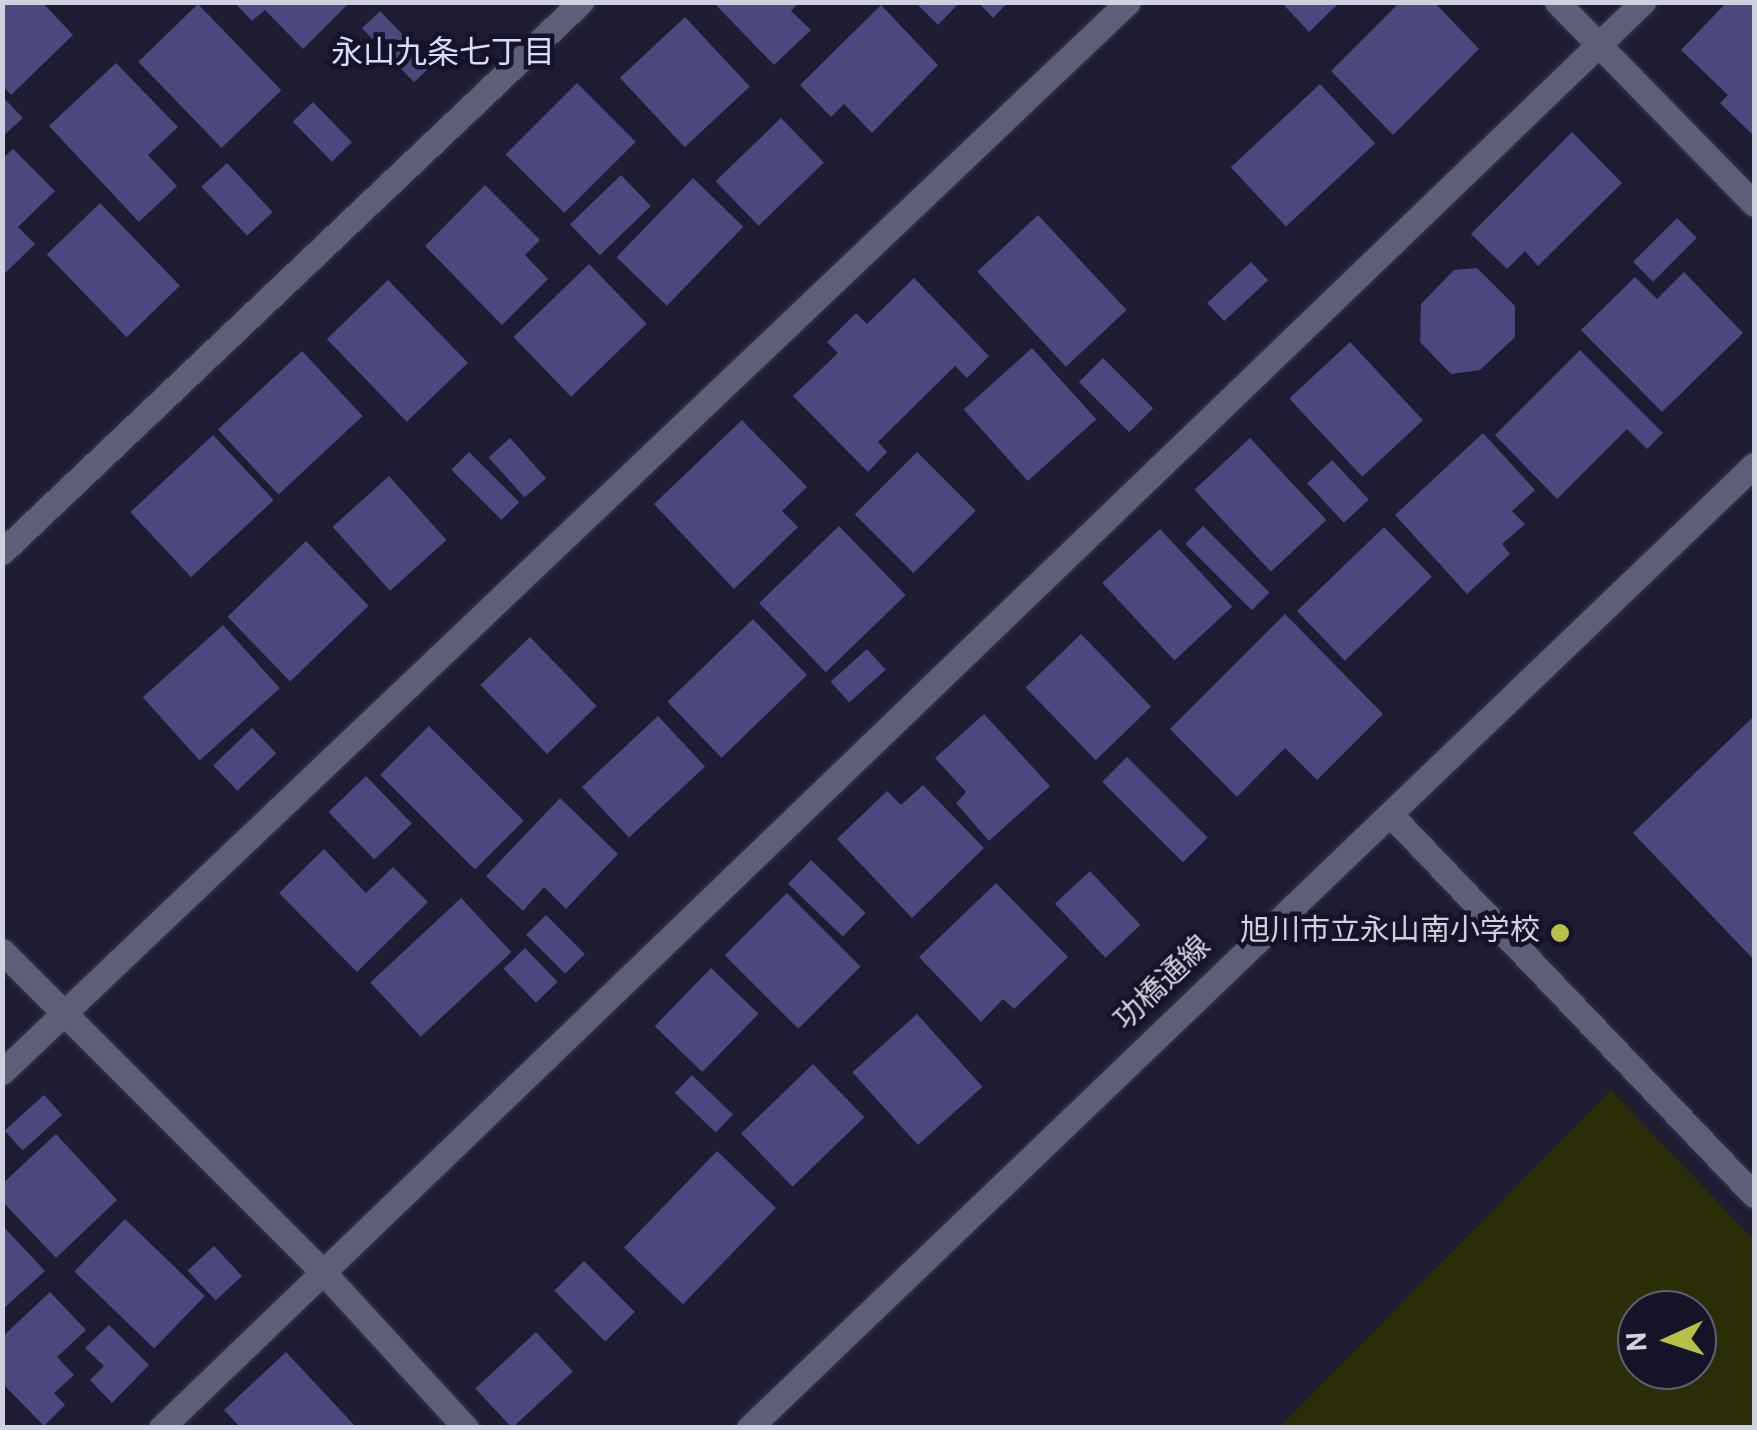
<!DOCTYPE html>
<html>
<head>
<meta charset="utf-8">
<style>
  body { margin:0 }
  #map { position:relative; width:1757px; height:1430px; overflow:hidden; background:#1d1c33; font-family:Overpass,"Noto Sans JP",sans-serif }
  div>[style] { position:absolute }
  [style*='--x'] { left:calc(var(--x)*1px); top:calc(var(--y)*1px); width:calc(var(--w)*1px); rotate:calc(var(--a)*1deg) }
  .green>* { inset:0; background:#2a2d05 }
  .building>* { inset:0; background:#4a487d; transform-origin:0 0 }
  .roads { filter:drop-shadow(0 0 2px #37374a) drop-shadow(0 0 2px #37374a) }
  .lane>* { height:25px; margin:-12.5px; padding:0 12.5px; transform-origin:12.5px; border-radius:12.5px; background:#5d5e78 }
  .street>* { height:25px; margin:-12.5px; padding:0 12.5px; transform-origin:12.5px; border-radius:12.5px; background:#5d5e78 }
  .secondary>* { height:25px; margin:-12.5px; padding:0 12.5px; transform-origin:12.5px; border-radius:12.5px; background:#5d5e78 }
  .dots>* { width:28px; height:28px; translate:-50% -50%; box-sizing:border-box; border:5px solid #141328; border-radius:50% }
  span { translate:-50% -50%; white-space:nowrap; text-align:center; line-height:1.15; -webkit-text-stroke:9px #141328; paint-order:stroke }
  .poi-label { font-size:30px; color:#d0d1e0 }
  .right { translate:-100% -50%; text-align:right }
  .street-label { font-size:30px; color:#d0d1e0 }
  .neighbourhood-label { font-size:32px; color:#d9dbfa }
  .frame { position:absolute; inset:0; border:5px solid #d0d1e0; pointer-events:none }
  .north { position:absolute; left:1617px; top:1290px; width:100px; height:100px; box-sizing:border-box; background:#141328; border:2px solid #5f5f72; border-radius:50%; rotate:267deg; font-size:28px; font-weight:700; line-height:40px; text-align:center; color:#d0d1e0 }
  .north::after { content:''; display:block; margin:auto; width:35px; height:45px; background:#b7c148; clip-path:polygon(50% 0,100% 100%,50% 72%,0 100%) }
</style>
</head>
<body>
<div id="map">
  <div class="green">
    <i style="clip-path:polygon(evenodd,1611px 1090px,1754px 1240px,1754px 1427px,1280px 1427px,1611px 1090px,1637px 1310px,1697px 1310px,1697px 1370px,1637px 1370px,1637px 1310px)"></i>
  </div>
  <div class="building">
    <i style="clip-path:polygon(2px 2px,42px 2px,73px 35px,11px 95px,2px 85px)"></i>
    <i style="clip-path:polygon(234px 2px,350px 2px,303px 49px,265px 10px,252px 21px)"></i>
    <i style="clip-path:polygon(713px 2px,800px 2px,791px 11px,811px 30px,774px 65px)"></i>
    <i style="clip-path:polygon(915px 2px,960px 2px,938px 25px)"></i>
    <i style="clip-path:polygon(978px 2px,1008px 2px,993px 18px)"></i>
    <i style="clip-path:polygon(1281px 2px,1340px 2px,1309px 32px)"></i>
    <i style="clip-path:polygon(1400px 2px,1434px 2px,1479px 49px,1393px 135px,1331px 71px)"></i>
    <i style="clip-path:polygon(1727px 2px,1754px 2px,1754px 136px,1720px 103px,1728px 95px,1681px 50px)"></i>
    <i style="left:198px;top:4px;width:120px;height:83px;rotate:46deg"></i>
    <i style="clip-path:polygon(881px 5px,938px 65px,872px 133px,844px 104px,831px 117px,800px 85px)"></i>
    <i style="left:380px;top:11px;width:75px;height:25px;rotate:46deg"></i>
    <i style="left:685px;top:17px;width:95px;height:89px;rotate:47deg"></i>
    <i style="clip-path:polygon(116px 63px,178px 127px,148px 155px,177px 186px,139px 222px,49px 126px)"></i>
    <i style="left:577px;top:83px;width:83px;height:101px;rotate:45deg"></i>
    <i style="left:1320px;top:84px;width:81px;height:122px;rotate:47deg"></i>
    <i style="clip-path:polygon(2px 96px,23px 118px,2px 137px)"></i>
    <i style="left:313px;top:102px;width:56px;height:28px;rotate:46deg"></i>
    <i style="left:781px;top:118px;width:62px;height:91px;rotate:46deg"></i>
    <i style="clip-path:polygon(1572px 132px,1622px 183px,1538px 266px,1525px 251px,1507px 269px,1471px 234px)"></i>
    <i style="clip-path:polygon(13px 149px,55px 191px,18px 227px,35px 244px,2px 276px,2px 159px)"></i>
    <i style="left:227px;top:163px;width:67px;height:35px;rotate:47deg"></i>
    <i style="left:621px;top:175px;width:43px;height:71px;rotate:46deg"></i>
    <i style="left:693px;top:178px;width:70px;height:110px;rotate:44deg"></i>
    <i style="clip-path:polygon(485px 185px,540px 240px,525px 255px,548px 279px,502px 325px,425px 246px)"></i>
    <i style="left:100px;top:203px;width:115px;height:74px;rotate:46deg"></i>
    <i style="left:1038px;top:215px;width:130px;height:83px;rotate:47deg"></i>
    <i style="left:1677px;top:218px;width:28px;height:62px;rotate:45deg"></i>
    <i style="left:1251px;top:262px;width:25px;height:60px;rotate:47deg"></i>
    <i style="left:589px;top:264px;width:83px;height:105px;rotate:46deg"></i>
    <i style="clip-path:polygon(1477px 268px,1515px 306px,1515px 337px,1480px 370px,1451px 374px,1420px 342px,1421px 304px,1454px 270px)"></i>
    <i style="clip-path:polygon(1684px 272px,1743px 333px,1662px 412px,1581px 330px,1635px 277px,1657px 299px)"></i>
    <i style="clip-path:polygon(914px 278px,989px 356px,967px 378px,955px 366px,878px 442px,887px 452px,868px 472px,793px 396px,838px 353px,827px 342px,856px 313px,867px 324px)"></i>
    <i style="left:388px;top:280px;width:115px;height:85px;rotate:46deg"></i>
    <i style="left:1350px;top:342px;width:107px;height:83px;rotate:47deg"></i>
    <i style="left:1032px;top:348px;width:96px;height:92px;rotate:48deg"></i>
    <i style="clip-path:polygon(1580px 350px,1663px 433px,1647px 449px,1627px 429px,1557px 499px,1495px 435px)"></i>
    <i style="left:302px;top:351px;width:89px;height:115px;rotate:47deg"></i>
    <i style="left:1103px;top:358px;width:71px;height:34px;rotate:45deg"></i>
    <i style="clip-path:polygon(742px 420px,807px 487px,782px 511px,798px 527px,734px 589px,654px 504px)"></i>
    <i style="clip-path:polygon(1483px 433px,1535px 490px,1512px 511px,1525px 524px,1502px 544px,1510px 554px,1467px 594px,1395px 515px)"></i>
    <i style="left:213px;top:435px;width:89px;height:113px;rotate:47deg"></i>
    <i style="left:510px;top:438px;width:54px;height:29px;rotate:48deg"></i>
    <i style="left:1250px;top:438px;width:112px;height:76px;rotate:47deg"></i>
    <i style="left:469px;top:452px;width:71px;height:25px;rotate:45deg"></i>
    <i style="left:917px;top:452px;width:83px;height:88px;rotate:45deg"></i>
    <i style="left:1332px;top:460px;width:54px;height:34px;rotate:47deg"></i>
    <i style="left:389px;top:476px;width:86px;height:76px;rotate:48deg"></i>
    <i style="left:839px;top:526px;width:96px;height:111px;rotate:46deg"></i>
    <i style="left:1203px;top:526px;width:94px;height:25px;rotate:45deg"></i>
    <i style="left:1384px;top:527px;width:69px;height:121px;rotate:46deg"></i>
    <i style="left:1160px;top:529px;width:106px;height:79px;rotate:47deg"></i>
    <i style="left:306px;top:541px;width:90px;height:109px;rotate:46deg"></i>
    <i style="clip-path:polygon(1285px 614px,1383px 714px,1317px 780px,1285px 748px,1237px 797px,1170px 729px)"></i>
    <i style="left:753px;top:619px;width:78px;height:119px;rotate:46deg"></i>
    <i style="left:223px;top:625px;width:85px;height:108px;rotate:48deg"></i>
    <i style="left:1081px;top:634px;width:101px;height:77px;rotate:46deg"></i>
    <i style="left:530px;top:637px;width:96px;height:69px;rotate:46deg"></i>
    <i style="left:867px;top:649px;width:28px;height:49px;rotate:48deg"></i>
    <i style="clip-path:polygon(984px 714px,1050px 786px,989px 841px,956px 803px,966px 792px,935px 758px)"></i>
    <i style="left:658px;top:716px;width:69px;height:104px;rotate:47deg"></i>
    <i style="clip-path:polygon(1754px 716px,1754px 960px,1633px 833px)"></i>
    <i style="left:429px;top:726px;width:134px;height:69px;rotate:45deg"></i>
    <i style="left:252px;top:728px;width:35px;height:54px;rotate:46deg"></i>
    <i style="left:1127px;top:757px;width:114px;height:35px;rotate:45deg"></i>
    <i style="left:366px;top:776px;width:66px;height:52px;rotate:46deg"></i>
    <i style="clip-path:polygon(923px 785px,984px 848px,912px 918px,837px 839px,887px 791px,901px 805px)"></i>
    <i style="clip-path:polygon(560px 798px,618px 854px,566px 909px,544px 887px,523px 911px,486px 876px)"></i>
    <i style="clip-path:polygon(324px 849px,366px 893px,393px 867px,428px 902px,357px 972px,279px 893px)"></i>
    <i style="left:811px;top:860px;width:76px;height:33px;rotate:44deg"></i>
    <i style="left:1090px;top:871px;width:74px;height:48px;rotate:47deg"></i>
    <i style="clip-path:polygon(996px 883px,1068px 957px,1014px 1009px,1003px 999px,981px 1022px,919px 957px)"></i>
    <i style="left:787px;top:893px;width:104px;height:88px;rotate:45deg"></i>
    <i style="left:461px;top:898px;width:74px;height:124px;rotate:47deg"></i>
    <i style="left:546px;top:915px;width:55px;height:28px;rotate:45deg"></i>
    <i style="left:525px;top:948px;width:47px;height:30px;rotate:46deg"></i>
    <i style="left:711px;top:968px;width:66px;height:81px;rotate:44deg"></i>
    <i style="left:917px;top:1014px;width:98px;height:87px;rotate:48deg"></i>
    <i style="left:813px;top:1064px;width:74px;height:100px;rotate:46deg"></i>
    <i style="left:692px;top:1075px;width:57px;height:25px;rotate:44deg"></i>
    <i style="left:44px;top:1095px;width:27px;height:53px;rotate:48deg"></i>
    <i style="clip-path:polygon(56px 1134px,117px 1200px,56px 1258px,2px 1201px,2px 1184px)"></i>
    <i style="left:717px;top:1151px;width:82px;height:134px;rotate:44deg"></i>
    <i style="left:125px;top:1219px;width:111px;height:73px;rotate:44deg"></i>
    <i style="clip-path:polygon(2px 1225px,45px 1271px,2px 1310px)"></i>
    <i style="left:214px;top:1246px;width:41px;height:36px;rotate:47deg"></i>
    <i style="left:584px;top:1261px;width:72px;height:42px;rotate:45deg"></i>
    <i style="clip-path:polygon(50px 1292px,86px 1330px,57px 1357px,74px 1375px,54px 1393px,65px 1405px,44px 1426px,2px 1383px,2px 1337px)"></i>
    <i style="clip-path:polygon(109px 1325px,149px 1365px,112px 1403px,90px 1380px,104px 1366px,85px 1348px)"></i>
    <i style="left:536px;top:1332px;width:54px;height:83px;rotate:47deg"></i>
    <i style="clip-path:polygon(286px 1352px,357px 1428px,241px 1428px,224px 1410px)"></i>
  </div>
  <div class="roads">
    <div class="lane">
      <i style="--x:1390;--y:814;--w:527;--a:46.31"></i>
    </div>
    <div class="street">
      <i style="--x:1557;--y:2;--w:282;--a:45.7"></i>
      <i style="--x:2;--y:552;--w:799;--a:-43.53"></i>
      <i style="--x:2;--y:951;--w:455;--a:45"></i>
      <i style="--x:324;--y:1273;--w:210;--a:47.5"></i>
      <i style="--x:2;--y:1072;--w:1553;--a:-43.54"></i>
      <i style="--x:161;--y:1428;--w:2057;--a:-43.9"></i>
    </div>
    <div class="secondary">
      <i style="--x:749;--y:1428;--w:1392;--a:-43.78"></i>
    </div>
  </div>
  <div class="dots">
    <i style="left:1560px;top:933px;background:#b7c148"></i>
  </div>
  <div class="poi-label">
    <span class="right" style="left:1540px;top:933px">旭川市立永山南小学校</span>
  </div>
  <div class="street-label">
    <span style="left:1164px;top:985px;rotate:-44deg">功橋通線</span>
  </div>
  <div class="neighbourhood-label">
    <span style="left:443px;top:55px">永山九条七丁目</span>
  </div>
  <div class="frame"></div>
  <div class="north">N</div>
</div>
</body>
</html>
